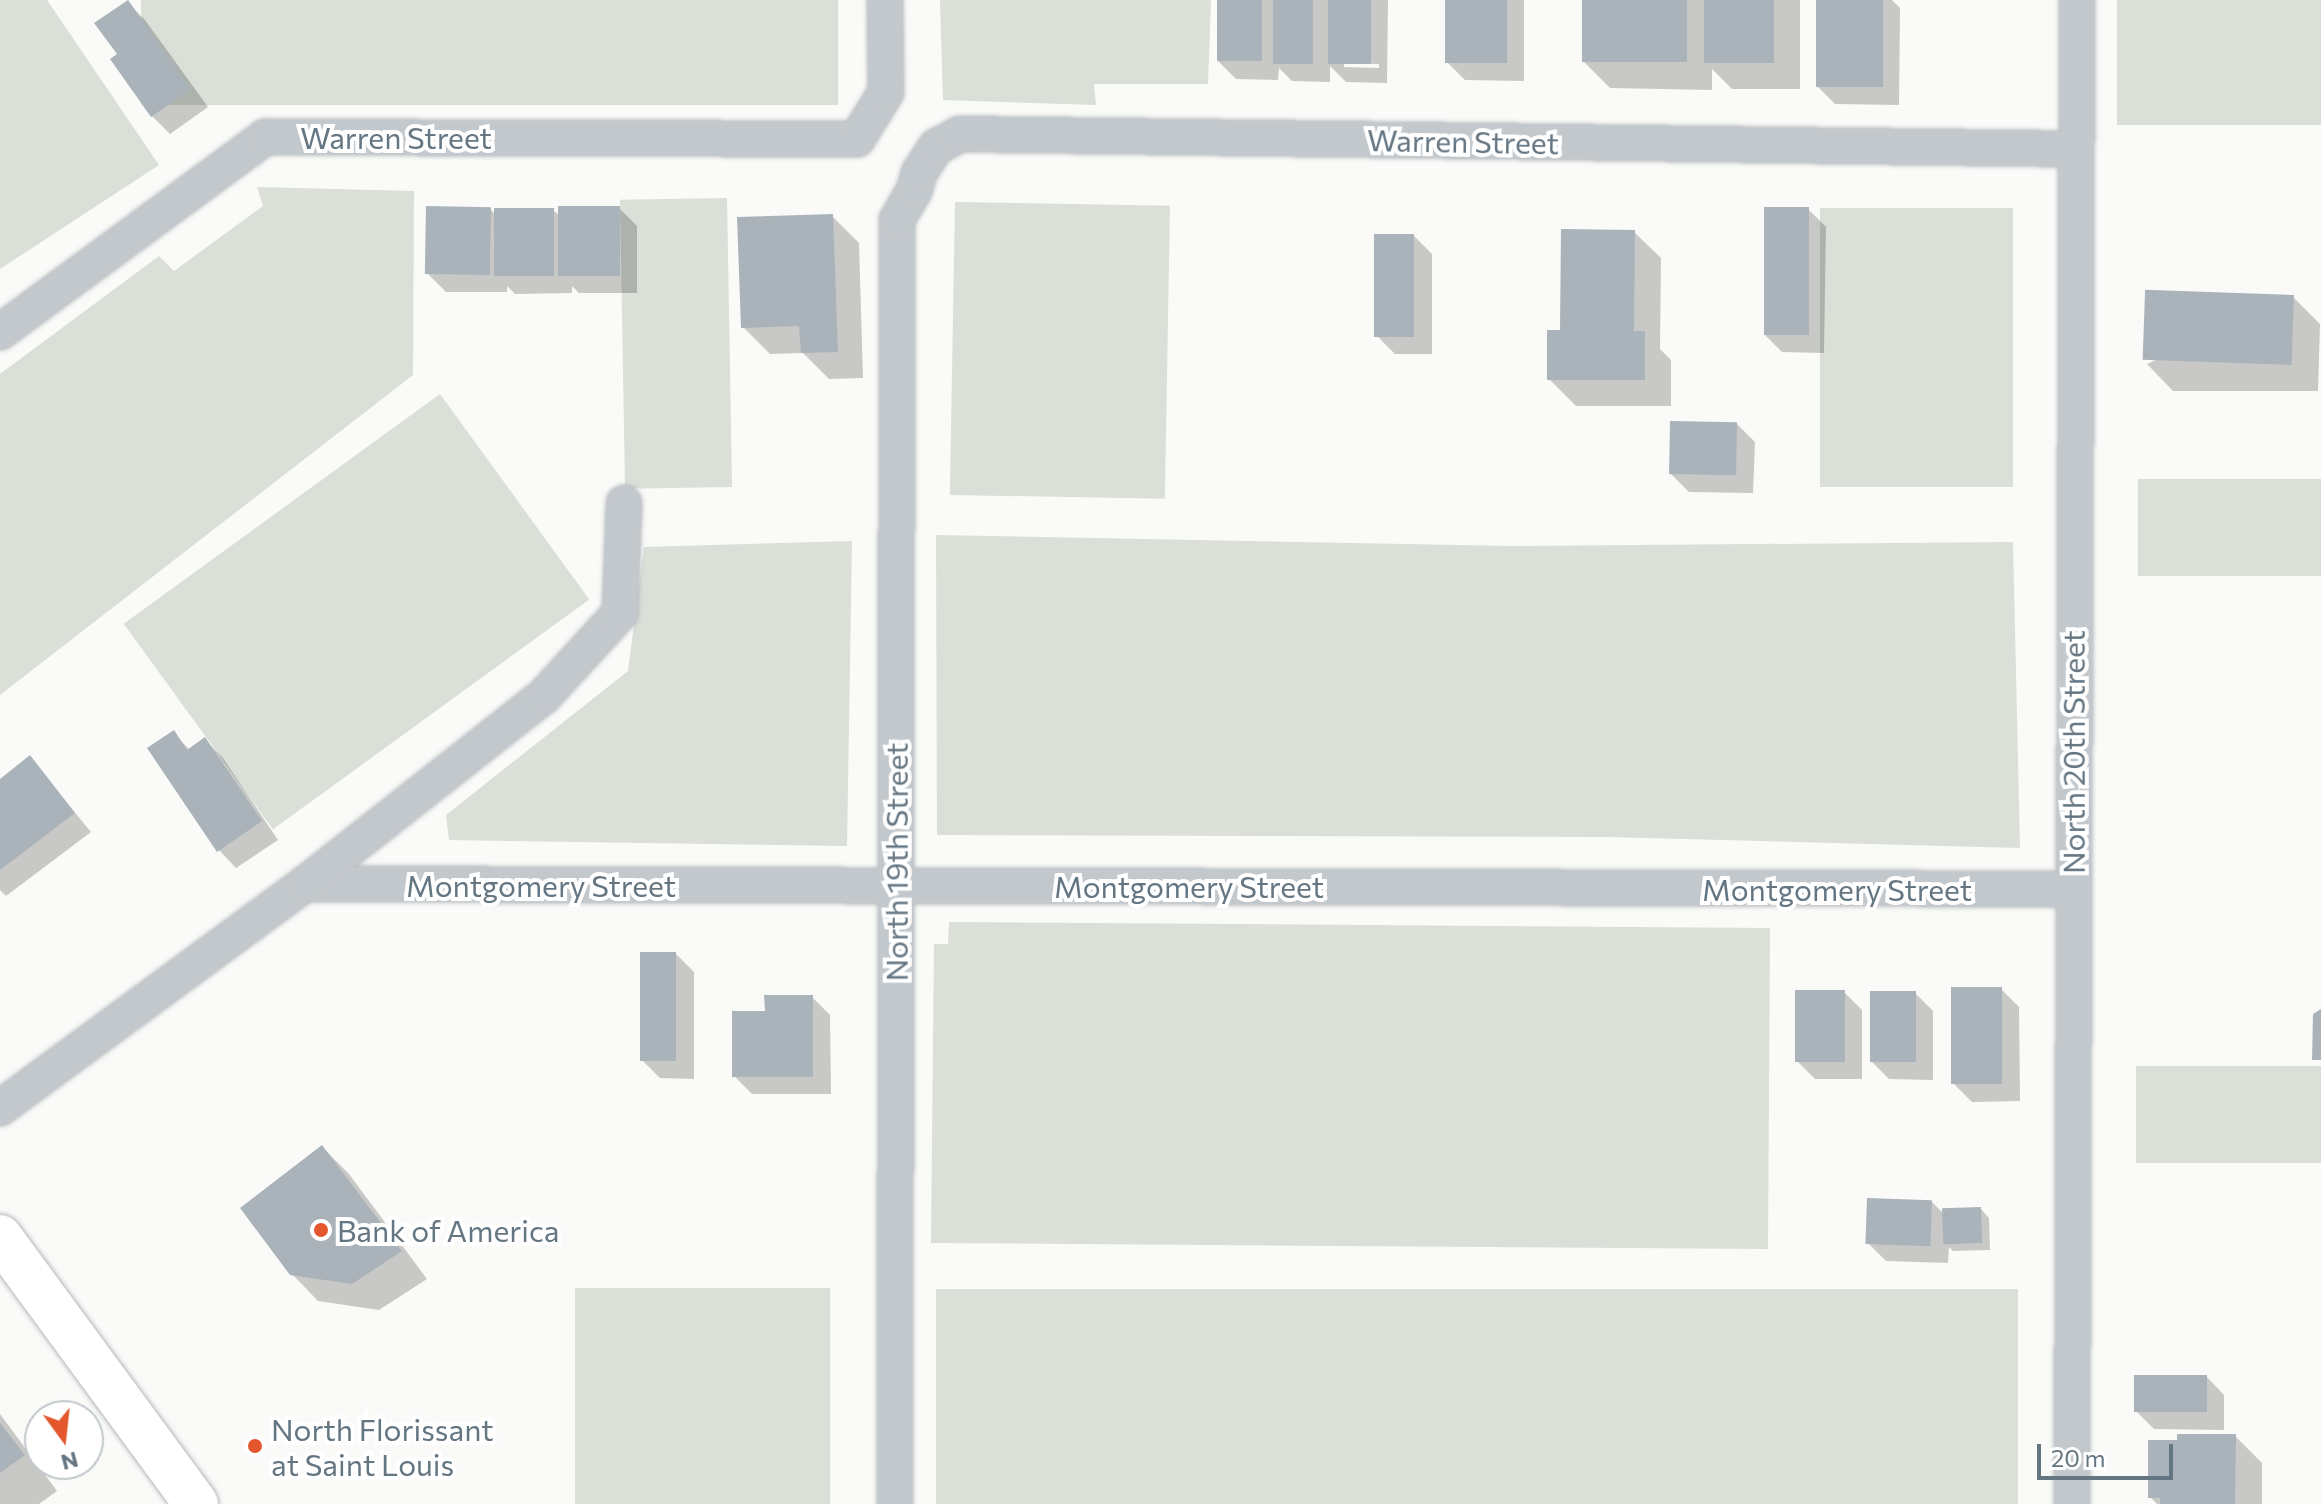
<!DOCTYPE html>
<html>
<head>
<meta charset="utf-8">
<style>
  body { margin:0 }
  #map { position:relative; width:2321px; height:1504px; overflow:hidden; background:#fafaf8; font-family:Commissioner,sans-serif }
  div>[style] { position:absolute }
  [style*='--x'] { left:calc(var(--x)*1px); top:calc(var(--y)*1px); width:calc(var(--w)*1px); rotate:calc(var(--a)*1deg) }
  .green>* { inset:0; background:#dadfd7; transform-origin:0 0 }
  .shadow>* { inset:0; background:#0003 }
  .building>* { inset:0; background:#aab3b9; transform-origin:0 0 }
  .roads { filter:drop-shadow(0 0 2px #b5babe) drop-shadow(0 0 2px #b5babe) }
  .street>* { height:34px; margin:-17px; padding:0 17px; transform-origin:17px; border-radius:17px; background:#c3c8cc }
  .primary>* { height:44px; margin:-22px; padding:0 22px; transform-origin:22px; border-radius:22px; background:#fff }
  .dots>* { width:22px; height:22px; translate:-50% -50%; box-sizing:border-box; border:4px solid #fff; border-radius:50% }
  span { translate:-50% -50%; white-space:nowrap; text-align:center; line-height:1.15; -webkit-text-stroke:8px #fff; paint-order:stroke }
  .street-label { font-size:30px; color:#657683 }
  .poi-label { font-size:30px; color:#657683 }
  .left { translate:0 -50%; text-align:left }
  .north { position:absolute; left:24px; top:1400px; width:80px; height:80px; box-sizing:border-box; background:#fff; border:2px solid #c1c8cd; border-radius:50%; rotate:165deg; font-size:22px; font-weight:700; line-height:32px; text-align:center; color:#657683 }
  .north::after { content:''; display:block; margin:auto; width:28px; height:36px; background:#e4572e; clip-path:polygon(50% 0,100% 100%,50% 72%,0 100%) }
  .scale { position:absolute; left:2037px; top:1444px; width:136px; height:36px; box-sizing:border-box; border:4px solid #657683; border-top:0; padding-left:10px; font-size:24px; line-height:28px; white-space:nowrap; color:#657683; -webkit-text-stroke:6px #fff; paint-order:stroke }
</style>
</head>
<body>
<div id="map">
  <div class="green">
    <i style="clip-path:polygon(0 0,47px 0,159px 165px,0 269px)"></i>
    <i style="left:141px;top:0;width:697px;height:105px"></i>
    <i style="clip-path:polygon(940px 0,1211px 0,1208px 84px,1094px 84px,1096px 105px,943px 100px)"></i>
    <i style="left:2117px;top:0;width:204px;height:125px"></i>
    <i style="clip-path:polygon(257px 187px,414px 191px,413px 375px,0 695px,0 374px,159px 256px,174px 271px,263px 206px)"></i>
    <i style="left:727px;top:198px;width:289px;height:107px;rotate:89deg"></i>
    <i style="left:955px;top:202px;width:215px;height:293px;rotate:1deg"></i>
    <i style="left:2013px;top:208px;width:279px;height:193px;rotate:90deg"></i>
    <i style="left:440px;top:394px;width:254px;height:391px;rotate:54deg"></i>
    <i style="left:2138px;top:479px;width:183px;height:97px"></i>
    <i style="clip-path:polygon(936px 535px,1512px 546px,2013px 542px,2020px 848px,1607px 837px,937px 835px)"></i>
    <i style="clip-path:polygon(852px 541px,847px 846px,449px 840px,446px 815px,628px 671px,644px 547px)"></i>
    <i style="clip-path:polygon(949px 922px,1770px 928px,1768px 1249px,931px 1243px,934px 944px,948px 944px)"></i>
    <i style="left:2321px;top:1066px;width:97px;height:185px;rotate:90deg"></i>
    <i style="left:830px;top:1288px;width:216px;height:255px;rotate:90deg"></i>
    <i style="left:2018px;top:1289px;width:215px;height:1082px;rotate:90deg"></i>
  </div>
  <div class="shadow">
    <i style="clip-path:polygon(evenodd,1219px 0,1388px 0,1387px 83px,1346px 82px,1330px 66px,1330px 82px,1292px 81px,1279px 68px,1278px 80px,1236px 79px,1218px 61px,1219px 0,1344px 63px,1379px 64px,1379px 68px,1344px 67px,1344px 63px)"></i>
    <i style="clip-path:polygon(1447px 0,1524px 0,1524px 81px,1465px 80px,1447px 62px)"></i>
    <i style="clip-path:polygon(1584px 0,1800px 0,1800px 89px,1732px 89px,1712px 69px,1712px 90px,1610px 88px,1583px 61px)"></i>
    <i style="clip-path:polygon(1818px 0,1892px 0,1900px 8px,1899px 105px,1835px 104px,1817px 86px)"></i>
    <i style="clip-path:polygon(127px 2px,145px 20px,208px 107px,170px 134px,152px 116px,112px 60px,120px 55px)"></i>
    <i style="clip-path:polygon(619px 208px,637px 226px,637px 293px,579px 293px,572px 286px,572px 293px,515px 294px,507px 286px,507px 292px,446px 292px,428px 274px,490px 209px,496px 215px,553px 210px,560px 216px)"></i>
    <i style="clip-path:polygon(1808px 209px,1826px 227px,1824px 353px,1782px 352px,1764px 334px)"></i>
    <i style="clip-path:polygon(832px 216px,859px 243px,863px 378px,829px 379px,803px 353px,770px 354px,743px 327px)"></i>
    <i style="clip-path:polygon(1634px 232px,1661px 258px,1660px 349px,1671px 360px,1671px 406px,1576px 406px,1549px 379px,1562px 332px)"></i>
    <i style="clip-path:polygon(1414px 236px,1432px 254px,1432px 354px,1395px 354px,1377px 336px)"></i>
    <i style="clip-path:polygon(2293px 297px,2320px 324px,2318px 391px,2173px 391px,2147px 364px)"></i>
    <i style="clip-path:polygon(1737px 424px,1755px 442px,1753px 493px,1689px 492px,1671px 474px)"></i>
    <i style="clip-path:polygon(173px 733px,190px 750px,205px 740px,223px 758px,278px 840px,236px 868px,219px 850px)"></i>
    <i style="clip-path:polygon(30px 758px,91px 832px,6px 896px,0 890px,0 781px)"></i>
    <i style="clip-path:polygon(676px 954px,694px 972px,694px 1079px,660px 1078px,642px 1060px)"></i>
    <i style="clip-path:polygon(2001px 989px,2019px 1007px,2020px 1101px,1972px 1102px,1954px 1084px)"></i>
    <i style="clip-path:polygon(1844px 992px,1862px 1010px,1862px 1079px,1815px 1079px,1797px 1061px)"></i>
    <i style="clip-path:polygon(1915px 993px,1933px 1011px,1933px 1080px,1889px 1079px,1871px 1061px)"></i>
    <i style="clip-path:polygon(812px 997px,830px 1015px,831px 1094px,752px 1094px,734px 1076px,767px 1013px)"></i>
    <i style="clip-path:polygon(322px 1147px,349px 1174px,427px 1279px,379px 1310px,318px 1301px,291px 1273px)"></i>
    <i style="clip-path:polygon(1932px 1202px,1944px 1214px,1981px 1209px,1989px 1218px,1990px 1250px,1953px 1251px,1949px 1247px,1948px 1263px,1886px 1261px,1868px 1243px)"></i>
    <i style="clip-path:polygon(2206px 1376px,2224px 1395px,2224px 1430px,2154px 1429px,2136px 1411px)"></i>
    <i style="clip-path:polygon(0 1414px,57px 1491px,39px 1504px,0 1504px)"></i>
    <i style="clip-path:polygon(2235px 1436px,2262px 1463px,2262px 1504px,2157px 1504px,2150px 1497px)"></i>
  </div>
  <div class="building">
    <i style="clip-path:polygon(128px 0,191px 89px,151px 117px,110px 59px,117px 54px,94px 23px)"></i>
    <i style="left:1217px;top:0;width:45px;height:61px"></i>
    <i style="left:1273px;top:0;width:40px;height:64px"></i>
    <i style="left:1328px;top:0;width:43px;height:64px"></i>
    <i style="left:1445px;top:0;width:62px;height:63px"></i>
    <i style="left:1582px;top:0;width:105px;height:62px"></i>
    <i style="left:1704px;top:0;width:70px;height:63px"></i>
    <i style="left:1816px;top:0;width:67px;height:87px"></i>
    <i style="left:426px;top:206px;width:65px;height:68px;rotate:1deg"></i>
    <i style="left:558px;top:206px;width:62px;height:70px"></i>
    <i style="left:1764px;top:207px;width:45px;height:128px"></i>
    <i style="left:494px;top:208px;width:60px;height:68px"></i>
    <i style="clip-path:polygon(833px 214px,838px 352px,801px 353px,799px 326px,741px 328px,737px 217px)"></i>
    <i style="clip-path:polygon(1561px 229px,1635px 230px,1634px 331px,1645px 331px,1645px 380px,1547px 380px,1547px 330px,1560px 330px)"></i>
    <i style="left:1374px;top:234px;width:40px;height:103px"></i>
    <i style="left:2294px;top:295px;width:70px;height:149px;rotate:92deg"></i>
    <i style="left:1670px;top:421px;width:67px;height:53px;rotate:1deg"></i>
    <i style="clip-path:polygon(174px 730px,187px 750px,205px 737px,262px 821px,217px 852px,147px 748px)"></i>
    <i style="clip-path:polygon(30px 755px,75px 813px,0 870px,0 779px)"></i>
    <i style="left:676px;top:952px;width:109px;height:36px;rotate:90deg"></i>
    <i style="left:1951px;top:987px;width:51px;height:97px"></i>
    <i style="left:1795px;top:990px;width:50px;height:72px"></i>
    <i style="left:1870px;top:991px;width:46px;height:71px"></i>
    <i style="clip-path:polygon(764px 995px,813px 995px,813px 1077px,732px 1077px,732px 1011px,765px 1011px)"></i>
    <i style="clip-path:polygon(2321px 1009px,2321px 1060px,2312px 1060px,2313px 1014px)"></i>
    <i style="clip-path:polygon(322px 1145px,402px 1251px,352px 1284px,290px 1275px,240px 1208px)"></i>
    <i style="left:1867px;top:1198px;width:65px;height:46px;rotate:2deg"></i>
    <i style="left:1981px;top:1207px;width:36px;height:39px;rotate:88deg"></i>
    <i style="left:2134px;top:1375px;width:73px;height:37px"></i>
    <i style="clip-path:polygon(0 1423px,25px 1455px,0 1473px)"></i>
    <i style="clip-path:polygon(2177px 1434px,2236px 1434px,2235px 1504px,2160px 1504px,2160px 1498px,2148px 1498px,2148px 1440px,2177px 1440px)"></i>
  </div>
  <div class="roads">
    <div class="street">
      <i style="--x:0;--y:332;--w:329;--a:-36.3"></i>
      <i style="--x:265;--y:137;--w:592;--a:0.19"></i>
      <i style="--x:857;--y:139;--w:55;--a:-58.3"></i>
      <i style="--x:886;--y:92;--w:92;--a:-90.6"></i>
      <i style="--x:305;--y:884;--w:1767;--a:0.16"></i>
      <i style="--x:0;--y:1108;--w:378;--a:-36.3"></i>
      <i style="--x:305;--y:884;--w:304;--a:-38.2"></i>
      <i style="--x:544;--y:696;--w:113;--a:-47.5"></i>
      <i style="--x:620;--y:613;--w:110;--a:-87.9"></i>
      <i style="--x:895;--y:1504;--w:1284;--a:-89.91"></i>
      <i style="--x:897;--y:220;--w:34;--a:-60"></i>
      <i style="--x:914;--y:191;--w:19;--a:-74"></i>
      <i style="--x:919;--y:173;--w:31;--a:-57"></i>
      <i style="--x:936;--y:147;--w:27;--a:-28"></i>
      <i style="--x:960;--y:134;--w:1116;--a:0.77"></i>
      <i style="--x:2072;--y:1504;--w:1504;--a:-89.81"></i>
    </div>
    <div class="primary">
      <i style="--x:0;--y:1237;--w:331;--a:53.7"></i>
    </div>
  </div>
  <div class="dots">
    <i style="left:321px;top:1230px;background:#e4572e"></i>
    <i style="left:255px;top:1446px;background:#e4572e"></i>
  </div>
  <div class="street-label">
    <span style="left:396px;top:137px">Warren Street</span>
    <span style="left:1463px;top:141px;rotate:1deg">Warren Street</span>
    <span style="left:2073px;top:752px;rotate:-90deg">North 20th Street</span>
    <span style="left:896px;top:862px;rotate:-90deg">North 19th Street</span>
    <span style="left:541px;top:885px">Montgomery Street</span>
    <span style="left:1189px;top:886px">Montgomery Street</span>
    <span style="left:1837px;top:889px">Montgomery Street</span>
  </div>
  <div class="poi-label">
    <span class="left" style="left:337px;top:1230px">Bank of America</span>
    <span class="left" style="left:271px;top:1446px">North Florissant<br>at Saint Louis</span>
  </div>
  <div class="north">N</div>
  <div class="scale">20 m</div>
</div>
</body>
</html>
